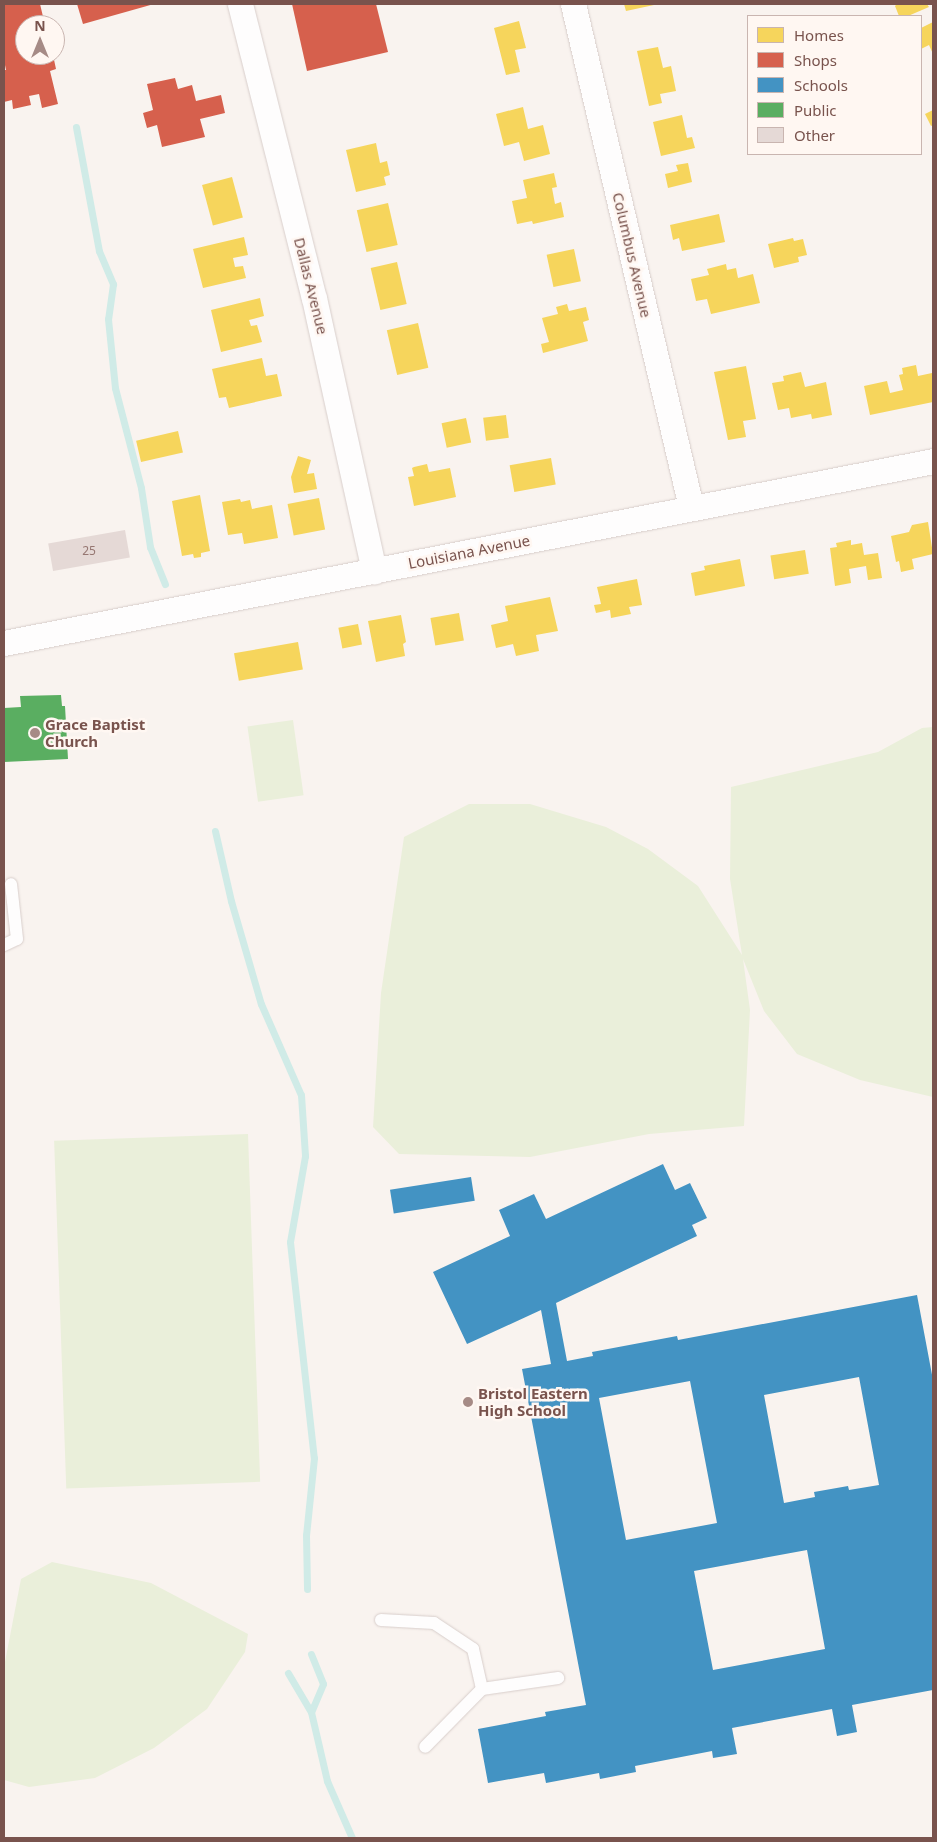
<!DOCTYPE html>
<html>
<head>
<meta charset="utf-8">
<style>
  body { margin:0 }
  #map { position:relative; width:937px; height:1842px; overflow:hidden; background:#f9f3ef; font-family:"Noto Sans",sans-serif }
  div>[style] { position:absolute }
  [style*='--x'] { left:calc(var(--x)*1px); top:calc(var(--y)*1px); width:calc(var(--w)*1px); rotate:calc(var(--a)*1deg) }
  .green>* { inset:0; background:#eaefda; transform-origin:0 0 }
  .homes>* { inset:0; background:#f6d55c; transform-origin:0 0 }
  .shops>* { inset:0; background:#d6604d }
  .schools>* { inset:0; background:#4393c3; transform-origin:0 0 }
  .public>* { inset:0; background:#5aae61 }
  .stream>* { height:7px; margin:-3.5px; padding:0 3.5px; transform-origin:3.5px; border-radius:3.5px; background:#d0ebe7 }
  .building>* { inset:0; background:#e5d9d6; transform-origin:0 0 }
  .roads { filter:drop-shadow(0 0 1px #d8cecb) drop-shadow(0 0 1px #d8cecb) }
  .lane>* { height:12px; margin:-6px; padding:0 6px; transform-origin:6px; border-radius:6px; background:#fefdfd }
  .street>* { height:25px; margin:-12.5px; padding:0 12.5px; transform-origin:12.5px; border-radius:12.5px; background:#fefdfd }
  .dots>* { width:14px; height:14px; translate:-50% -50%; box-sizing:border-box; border:2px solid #fff7f2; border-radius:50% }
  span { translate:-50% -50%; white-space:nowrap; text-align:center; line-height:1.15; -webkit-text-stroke:5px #fff7f2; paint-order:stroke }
  .number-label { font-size:12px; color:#967772 }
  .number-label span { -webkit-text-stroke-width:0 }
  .street-label { font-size:15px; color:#79534d }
  .poi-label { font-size:15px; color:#79534d; font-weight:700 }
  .left { translate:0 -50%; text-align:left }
  .frame { position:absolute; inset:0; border:5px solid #79534d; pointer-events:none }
  .legend { position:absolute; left:747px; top:15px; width:175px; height:140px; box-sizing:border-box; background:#fff7f2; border:1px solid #c9b5b0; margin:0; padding:6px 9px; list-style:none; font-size:15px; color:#79534d }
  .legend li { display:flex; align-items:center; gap:10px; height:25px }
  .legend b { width:25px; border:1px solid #c9b5b0 }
  .north { position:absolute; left:15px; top:15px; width:50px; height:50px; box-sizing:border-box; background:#fff7f2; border:1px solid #c9b5b0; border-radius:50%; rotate:0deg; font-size:14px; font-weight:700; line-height:20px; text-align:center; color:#79534d }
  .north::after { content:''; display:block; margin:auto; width:18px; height:22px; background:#a68b86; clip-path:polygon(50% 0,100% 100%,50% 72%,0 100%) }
</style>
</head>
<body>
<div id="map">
  <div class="green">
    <i style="left:293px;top:720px;width:76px;height:46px;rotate:82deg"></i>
    <i style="clip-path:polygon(933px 727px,933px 1097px,860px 1080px,797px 1054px,764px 1011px,743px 959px,750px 1010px,744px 1126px,649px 1134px,530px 1157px,399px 1154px,373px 1127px,381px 993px,404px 837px,469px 804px,530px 804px,606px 827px,648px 849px,698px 886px,742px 955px,730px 879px,731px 787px,878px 752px,922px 728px)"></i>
    <i style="left:248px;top:1134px;width:348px;height:194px;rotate:88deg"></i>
    <i style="clip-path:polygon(52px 1562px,151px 1583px,248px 1634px,245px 1652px,207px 1709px,154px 1748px,95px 1778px,29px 1787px,4px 1780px,4px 1667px,21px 1579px)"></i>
  </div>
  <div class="homes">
    <i style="clip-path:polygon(624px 4px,654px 4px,654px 5px,626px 11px)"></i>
    <i style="clip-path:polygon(897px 4px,927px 4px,929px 7px,908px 16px,899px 16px,895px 6px)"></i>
    <i style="clip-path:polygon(519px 21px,526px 48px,515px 50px,520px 72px,506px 75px,494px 28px)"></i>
    <i style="clip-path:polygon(933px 22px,933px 54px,929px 45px,921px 49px,921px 28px)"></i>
    <i style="clip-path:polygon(658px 47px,663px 68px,671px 66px,676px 91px,660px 94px,662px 103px,649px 106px,637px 51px)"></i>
    <i style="clip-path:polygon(523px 107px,528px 129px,543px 125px,550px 154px,524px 161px,519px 142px,504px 146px,496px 114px)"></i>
    <i style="clip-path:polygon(933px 110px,933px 125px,931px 126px,925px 114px)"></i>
    <i style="clip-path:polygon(682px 115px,687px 138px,692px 137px,695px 148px,661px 156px,653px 122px)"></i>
    <i style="clip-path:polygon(376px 143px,380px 163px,387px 161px,390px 175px,384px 177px,386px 185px,356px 192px,346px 150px)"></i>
    <i style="clip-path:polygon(688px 163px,692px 182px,668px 188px,665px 174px,678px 171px,676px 165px)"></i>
    <i style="clip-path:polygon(554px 173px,557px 187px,552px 188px,555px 204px,561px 202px,564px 217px,533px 224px,532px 221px,517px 224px,512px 201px,527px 198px,523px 180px)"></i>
    <i style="left:232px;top:177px;width:42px;height:31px;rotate:75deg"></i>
    <i style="left:388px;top:203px;width:43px;height:32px;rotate:77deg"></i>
    <i style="clip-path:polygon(719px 214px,725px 242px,682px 251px,679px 238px,673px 240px,670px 225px)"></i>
    <i style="clip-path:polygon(244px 237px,248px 255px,233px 258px,235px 267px,243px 266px,246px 278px,203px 288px,193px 249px)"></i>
    <i style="clip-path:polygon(793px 238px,794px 241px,803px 239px,807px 255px,798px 257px,799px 262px,774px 268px,768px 244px)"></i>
    <i style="left:574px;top:249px;width:33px;height:28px;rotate:78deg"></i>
    <i style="left:397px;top:262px;width:43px;height:27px;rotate:77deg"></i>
    <i style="clip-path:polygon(726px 264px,727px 270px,736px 268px,738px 278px,753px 274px,760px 303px,711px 314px,707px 299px,696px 301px,691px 279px,709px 275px,707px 269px)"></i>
    <i style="clip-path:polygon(260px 298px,264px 316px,249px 320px,251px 326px,257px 325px,262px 342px,221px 352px,211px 310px)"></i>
    <i style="clip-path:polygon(567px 304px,569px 311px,586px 307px,589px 320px,583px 322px,588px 341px,543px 353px,541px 344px,549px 342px,542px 318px,558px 314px,556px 307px)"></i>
    <i style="left:418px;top:323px;width:46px;height:32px;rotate:77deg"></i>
    <i style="clip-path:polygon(262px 358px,266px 376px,277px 374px,282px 396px,229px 408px,226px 397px,219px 398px,212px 369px)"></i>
    <i style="clip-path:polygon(916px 365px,918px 376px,932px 373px,933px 402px,870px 415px,864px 386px,887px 381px,890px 393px,903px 390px,899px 375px,903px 374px,902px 368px)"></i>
    <i style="clip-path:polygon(746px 366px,756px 419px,743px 421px,746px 437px,728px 440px,714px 372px)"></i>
    <i style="clip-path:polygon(801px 372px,805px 387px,826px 382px,832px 415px,812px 419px,811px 414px,791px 418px,789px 408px,778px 410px,772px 383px,784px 381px,783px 376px)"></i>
    <i style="left:506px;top:415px;width:23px;height:23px;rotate:83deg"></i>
    <i style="left:466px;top:418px;width:25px;height:25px;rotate:78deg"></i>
    <i style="left:178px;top:431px;width:22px;height:43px;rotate:77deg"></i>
    <i style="clip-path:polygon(298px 456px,311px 460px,307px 474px,314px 473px,317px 489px,294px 493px,291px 477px)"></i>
    <i style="left:551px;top:458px;width:27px;height:42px;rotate:80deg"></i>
    <i style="clip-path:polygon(427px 464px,429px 472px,450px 468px,456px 497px,414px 506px,408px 477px,414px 476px,412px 468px,414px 467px)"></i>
    <i style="clip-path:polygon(200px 495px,210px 551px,201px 553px,201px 557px,194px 558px,193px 554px,182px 556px,172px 501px)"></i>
    <i style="left:319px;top:498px;width:32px;height:32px;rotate:79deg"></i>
    <i style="clip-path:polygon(240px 499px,241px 502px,250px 500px,252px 509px,272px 505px,278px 538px,244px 544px,242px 533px,228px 535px,222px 502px)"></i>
    <i style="clip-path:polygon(928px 522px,933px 554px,912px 559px,914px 569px,901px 572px,899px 561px,896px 562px,891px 536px,909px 532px,912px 525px)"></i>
    <i style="clip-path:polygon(851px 540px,851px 545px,862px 543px,864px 555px,878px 553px,882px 578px,868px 580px,866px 566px,849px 569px,851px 583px,835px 586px,830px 548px,837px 547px,836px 543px)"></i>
    <i style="left:805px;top:550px;width:24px;height:35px;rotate:81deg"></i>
    <i style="clip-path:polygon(740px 559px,745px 586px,695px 596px,691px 573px,705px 570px,704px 566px)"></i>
    <i style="clip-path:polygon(637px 579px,642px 605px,629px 607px,631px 614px,611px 618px,610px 610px,596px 613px,594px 605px,601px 604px,597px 587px)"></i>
    <i style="clip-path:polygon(550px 597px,558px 631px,536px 635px,539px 651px,516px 656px,513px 644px,496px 648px,491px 625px,508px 621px,505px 606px)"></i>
    <i style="left:459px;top:613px;width:28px;height:29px;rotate:80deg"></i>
    <i style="clip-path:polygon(401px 615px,406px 642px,403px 644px,405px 656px,376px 662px,368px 621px)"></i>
    <i style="left:358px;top:624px;width:21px;height:20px;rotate:79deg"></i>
    <i style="left:298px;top:642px;width:28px;height:65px;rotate:80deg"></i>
  </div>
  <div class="shops">
    <i style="clip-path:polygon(4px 4px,40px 4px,45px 25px,25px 25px,25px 55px,53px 55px,56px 69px,50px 71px,58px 104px,42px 108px,39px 94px,29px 96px,31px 105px,13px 109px,12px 100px,4px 102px,4px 70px,6px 70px,4px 60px)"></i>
    <i style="clip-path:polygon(77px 4px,154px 4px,83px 24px)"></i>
    <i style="clip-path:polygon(292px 4px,376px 4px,388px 52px,307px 71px)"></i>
    <i style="clip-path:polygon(175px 78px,178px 89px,192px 85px,196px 101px,221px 95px,225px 113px,200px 119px,205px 137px,162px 147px,157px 125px,147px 128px,143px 113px,153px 110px,147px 84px)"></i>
  </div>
  <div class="schools">
    <i style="clip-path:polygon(evenodd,663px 1164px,675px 1190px,690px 1183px,707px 1218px,692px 1225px,697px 1236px,556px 1303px,567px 1361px,593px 1356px,592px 1352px,677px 1336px,678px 1340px,917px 1295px,933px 1380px,933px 1690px,852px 1705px,857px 1732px,837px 1736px,832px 1709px,732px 1728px,737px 1754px,713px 1758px,712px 1751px,635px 1766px,636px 1772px,600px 1779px,599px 1773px,546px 1783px,544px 1773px,488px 1783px,478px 1729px,546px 1716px,545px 1712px,586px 1705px,522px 1369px,551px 1364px,541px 1310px,467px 1344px,433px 1272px,510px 1236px,499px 1210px,534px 1194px,546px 1219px,663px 1164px,859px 1377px,879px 1485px,849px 1490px,848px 1486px,814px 1492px,815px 1497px,784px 1503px,764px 1395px,859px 1377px,663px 1164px,690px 1381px,717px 1523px,626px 1540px,599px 1398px,690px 1381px,663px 1164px,807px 1550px,825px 1649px,713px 1670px,694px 1571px,807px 1550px)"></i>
    <i style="left:471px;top:1177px;width:24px;height:82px;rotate:81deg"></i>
  </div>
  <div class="public">
    <i style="clip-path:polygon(61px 695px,62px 706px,65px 706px,68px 759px,4px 762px,4px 708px,21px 707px,20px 696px)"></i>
  </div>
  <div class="stream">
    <i style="--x:76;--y:127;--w:126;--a:79.5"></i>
    <i style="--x:99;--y:251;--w:36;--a:67"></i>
    <i style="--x:113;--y:284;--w:35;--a:98"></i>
    <i style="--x:108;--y:319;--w:69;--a:84.2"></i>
    <i style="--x:115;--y:388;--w:103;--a:75.4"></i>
    <i style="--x:141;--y:488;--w:60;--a:81.3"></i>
    <i style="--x:150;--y:547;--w:40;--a:68"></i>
    <i style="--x:215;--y:831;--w:72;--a:77.1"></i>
    <i style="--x:231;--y:901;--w:107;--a:73.8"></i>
    <i style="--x:261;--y:1004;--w:99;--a:66.3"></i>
    <i style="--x:301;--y:1095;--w:61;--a:86.2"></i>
    <i style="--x:305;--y:1156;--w:87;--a:99.9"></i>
    <i style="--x:290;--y:1242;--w:217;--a:83.7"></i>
    <i style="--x:314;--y:1458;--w:77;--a:95.9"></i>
    <i style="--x:306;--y:1535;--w:54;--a:88.9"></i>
    <i style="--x:311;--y:1654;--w:32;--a:68"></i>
    <i style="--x:323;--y:1684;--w:30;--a:113"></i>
    <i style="--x:311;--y:1712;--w:71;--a:76.9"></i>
    <i style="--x:327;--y:1781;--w:62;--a:66.3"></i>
    <i style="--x:288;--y:1673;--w:45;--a:59.5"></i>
  </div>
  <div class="building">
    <i style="left:125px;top:530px;width:28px;height:78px;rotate:80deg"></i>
  </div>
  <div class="roads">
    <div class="lane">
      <i style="--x:4;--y:945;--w:14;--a:-25"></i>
      <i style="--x:17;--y:939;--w:55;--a:-96.2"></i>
      <i style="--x:381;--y:1620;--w:53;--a:3.2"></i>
      <i style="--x:434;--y:1623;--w:47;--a:33.7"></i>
      <i style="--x:473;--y:1649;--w:41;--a:77.3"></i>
      <i style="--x:482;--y:1689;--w:81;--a:134.5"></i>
      <i style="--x:482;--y:1689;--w:77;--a:-8.2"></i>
    </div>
    <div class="street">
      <i style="--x:240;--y:4;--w:303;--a:75.9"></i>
      <i style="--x:314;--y:298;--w:280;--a:77.6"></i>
      <i style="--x:573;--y:4;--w:517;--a:76.8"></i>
      <i style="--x:4;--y:643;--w:947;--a:-11.08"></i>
    </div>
  </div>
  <div class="dots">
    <i style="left:35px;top:733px;background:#a68b86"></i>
    <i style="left:468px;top:1402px;background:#a68b86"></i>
  </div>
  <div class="number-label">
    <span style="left:89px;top:551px">25</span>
  </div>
  <div class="street-label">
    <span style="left:632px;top:255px;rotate:77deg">Columbus Avenue</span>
    <span style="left:311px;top:286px;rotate:76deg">Dallas Avenue</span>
    <span style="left:469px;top:552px;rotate:-11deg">Louisiana Avenue</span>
  </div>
  <div class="poi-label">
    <span class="left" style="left:45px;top:733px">Grace Baptist<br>Church</span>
    <span class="left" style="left:478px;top:1402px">Bristol Eastern<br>High School</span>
  </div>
  <div class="frame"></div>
  <ul class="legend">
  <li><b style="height:14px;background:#f6d55c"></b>Homes</li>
  <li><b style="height:14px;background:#d6604d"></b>Shops</li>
  <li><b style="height:14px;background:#4393c3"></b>Schools</li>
  <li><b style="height:14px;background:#5aae61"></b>Public</li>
  <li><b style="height:14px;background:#e5d9d6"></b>Other</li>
  </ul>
  <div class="north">N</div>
</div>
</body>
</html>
